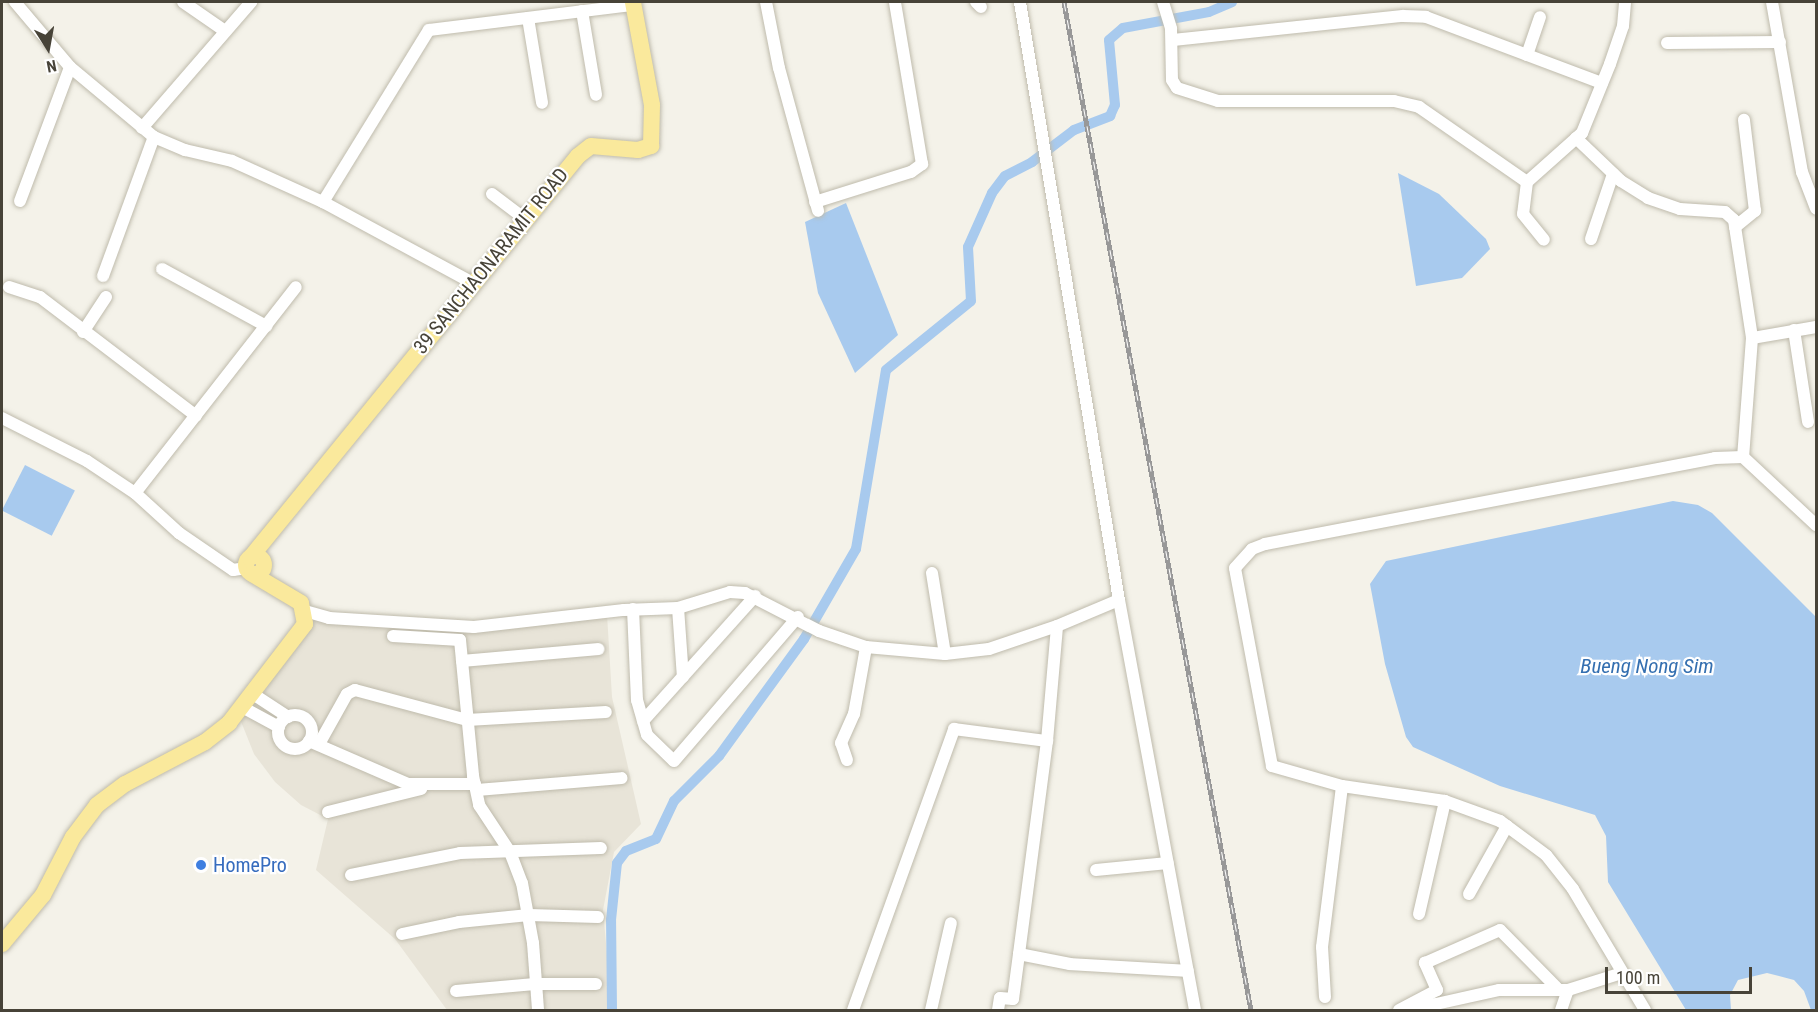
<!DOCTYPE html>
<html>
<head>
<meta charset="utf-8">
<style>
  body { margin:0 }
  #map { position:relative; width:1818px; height:1012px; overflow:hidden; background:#f4f2e9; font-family:"Roboto Condensed",sans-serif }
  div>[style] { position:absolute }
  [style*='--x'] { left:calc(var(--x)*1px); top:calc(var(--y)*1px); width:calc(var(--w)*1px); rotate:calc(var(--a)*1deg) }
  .residential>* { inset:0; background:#e8e4d8 }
  .water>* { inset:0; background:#a8caee; transform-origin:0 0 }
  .canal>* { height:10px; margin:-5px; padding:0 5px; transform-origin:5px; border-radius:5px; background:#a8caee }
  .roads { filter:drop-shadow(0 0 2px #bfbbac) drop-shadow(0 0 2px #bfbbac) }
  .minor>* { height:12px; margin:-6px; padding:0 6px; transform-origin:6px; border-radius:6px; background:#fff }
  .minor>.ring { margin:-6px; padding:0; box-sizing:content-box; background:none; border:12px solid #fff; border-radius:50% }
  .major>* { height:16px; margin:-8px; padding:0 8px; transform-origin:8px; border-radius:8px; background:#fae99c }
  .major>.ring { margin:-8px; padding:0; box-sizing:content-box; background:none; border:16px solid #fae99c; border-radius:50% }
  .rail>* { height:5px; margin-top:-2.5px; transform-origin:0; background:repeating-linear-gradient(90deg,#fff 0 9px,#989898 0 18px); box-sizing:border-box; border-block:2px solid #989898 }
  .dots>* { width:16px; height:16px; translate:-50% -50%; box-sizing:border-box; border:3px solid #fff; border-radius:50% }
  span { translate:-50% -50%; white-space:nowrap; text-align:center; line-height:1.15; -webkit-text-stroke:4.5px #fff; paint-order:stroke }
  .street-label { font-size:20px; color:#474338 }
  .shop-label { font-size:20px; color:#366cbe }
  .left { translate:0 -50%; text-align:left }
  .water-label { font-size:21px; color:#346fb0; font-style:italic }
  .frame { position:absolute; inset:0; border:3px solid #474338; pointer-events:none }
  .north { position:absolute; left:18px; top:18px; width:60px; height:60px; -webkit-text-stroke:4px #fff; paint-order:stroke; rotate:169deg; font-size:16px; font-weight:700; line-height:24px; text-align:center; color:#474338 }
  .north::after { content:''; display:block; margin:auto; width:21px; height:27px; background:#474338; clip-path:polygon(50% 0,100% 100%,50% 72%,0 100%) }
  .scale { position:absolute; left:1605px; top:967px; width:147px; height:27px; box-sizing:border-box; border:3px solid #474338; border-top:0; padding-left:8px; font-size:18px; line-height:21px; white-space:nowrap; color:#474338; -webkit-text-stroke:4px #fff; paint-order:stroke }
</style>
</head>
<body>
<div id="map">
  <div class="residential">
    <i style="clip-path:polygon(607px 614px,612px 697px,641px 824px,614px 852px,603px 910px,612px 1010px,447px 1010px,395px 939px,316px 870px,328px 819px,301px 805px,275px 782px,254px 754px,240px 719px,314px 620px,442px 630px)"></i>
  </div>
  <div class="water">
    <i style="clip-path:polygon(1398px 173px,1439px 194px,1486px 239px,1490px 249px,1462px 278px,1416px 286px)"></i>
    <i style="clip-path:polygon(846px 203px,898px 335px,855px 373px,818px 293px,805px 222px)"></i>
    <i style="left:25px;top:465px;width:56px;height:51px;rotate:27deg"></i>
    <i style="clip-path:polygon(1673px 501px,1698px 505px,1712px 513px,1816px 617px,1816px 1010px,1811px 1010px,1804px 991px,1794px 980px,1767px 973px,1738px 980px,1730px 995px,1731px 1010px,1686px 1010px,1608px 882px,1606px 836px,1595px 815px,1500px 786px,1413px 747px,1406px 737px,1385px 664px,1370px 584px,1386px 561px)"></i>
  </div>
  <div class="canal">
    <i style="--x:612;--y:1010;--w:90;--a:-90.6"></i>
    <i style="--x:611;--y:920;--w:57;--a:-84"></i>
    <i style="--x:617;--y:863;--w:15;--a:-53"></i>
    <i style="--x:626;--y:851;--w:32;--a:-22"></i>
    <i style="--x:656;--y:839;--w:42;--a:-64.7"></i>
    <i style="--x:674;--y:801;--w:64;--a:-45"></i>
    <i style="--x:719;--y:756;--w:145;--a:-54"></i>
    <i style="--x:804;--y:639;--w:104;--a:-60"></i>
    <i style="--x:856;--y:549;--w:181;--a:-80.5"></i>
    <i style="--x:886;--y:370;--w:109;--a:-39.1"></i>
    <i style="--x:971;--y:301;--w:54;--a:-93.2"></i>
    <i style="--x:968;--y:247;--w:59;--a:-66"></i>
    <i style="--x:992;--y:193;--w:21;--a:-53"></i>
    <i style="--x:1005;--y:176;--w:30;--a:-27"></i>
    <i style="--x:1032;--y:162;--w:53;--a:-37.3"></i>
    <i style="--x:1074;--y:130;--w:39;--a:-21"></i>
    <i style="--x:1110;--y:116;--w:12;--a:-66"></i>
    <i style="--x:1115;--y:105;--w:65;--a:-95.3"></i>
    <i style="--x:1109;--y:40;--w:18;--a:-41"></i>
    <i style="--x:1123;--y:28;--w:87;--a:-10.5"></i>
    <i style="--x:1209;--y:12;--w:25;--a:-23"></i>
  </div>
  <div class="roads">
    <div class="minor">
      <i style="--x:15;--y:2;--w:85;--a:49.8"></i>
      <i style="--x:70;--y:67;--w:109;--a:39.8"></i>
      <i style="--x:154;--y:137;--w:34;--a:23"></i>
      <i style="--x:185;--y:150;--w:48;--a:13.2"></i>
      <i style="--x:232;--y:161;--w:100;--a:24.3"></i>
      <i style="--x:323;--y:202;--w:170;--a:28.4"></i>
      <i style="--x:183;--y:2;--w:51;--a:34.6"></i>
      <i style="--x:766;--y:2;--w:67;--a:78.9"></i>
      <i style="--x:779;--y:68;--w:148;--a:74.7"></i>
      <i style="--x:976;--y:2;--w:7;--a:45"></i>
      <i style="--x:1020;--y:2;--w:606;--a:80.6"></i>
      <i style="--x:1163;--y:2;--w:28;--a:73"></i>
      <i style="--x:1171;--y:29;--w:51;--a:88.9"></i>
      <i style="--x:1172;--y:80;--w:9;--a:58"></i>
      <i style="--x:1177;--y:88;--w:43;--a:17.6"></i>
      <i style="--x:1218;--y:101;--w:176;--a:0"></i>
      <i style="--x:1394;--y:101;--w:26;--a:13"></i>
      <i style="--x:1419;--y:107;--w:131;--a:34.8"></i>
      <i style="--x:1772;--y:2;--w:173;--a:80"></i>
      <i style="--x:1802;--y:172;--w:39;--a:69"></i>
      <i style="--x:582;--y:11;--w:85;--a:80.5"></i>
      <i style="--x:528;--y:18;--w:86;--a:80.6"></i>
      <i style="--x:1173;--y:40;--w:231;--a:-6"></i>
      <i style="--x:1403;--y:16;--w:23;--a:2"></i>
      <i style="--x:1426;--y:17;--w:188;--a:20.6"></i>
      <i style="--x:1667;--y:43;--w:113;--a:-0.5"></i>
      <i style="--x:1527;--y:55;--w:40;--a:-71.1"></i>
      <i style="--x:142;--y:128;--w:167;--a:-49.1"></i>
      <i style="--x:1576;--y:138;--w:62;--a:43.7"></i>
      <i style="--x:1621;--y:181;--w:32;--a:32"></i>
      <i style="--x:1648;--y:198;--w:34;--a:19"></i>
      <i style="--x:1680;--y:209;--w:45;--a:3.8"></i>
      <i style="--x:1725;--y:212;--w:12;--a:42"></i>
      <i style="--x:1734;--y:220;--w:119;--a:81.3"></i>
      <i style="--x:1527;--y:182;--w:74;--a:-41.7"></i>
      <i style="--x:1582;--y:133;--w:74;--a:-67.9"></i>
      <i style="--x:1610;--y:64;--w:40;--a:-71.1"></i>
      <i style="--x:1623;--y:26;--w:24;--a:-85"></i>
      <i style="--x:1527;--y:182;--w:32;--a:97"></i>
      <i style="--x:1523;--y:214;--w:33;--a:51"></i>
      <i style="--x:492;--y:194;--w:41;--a:37.1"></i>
      <i style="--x:20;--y:201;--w:143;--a:-69.5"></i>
      <i style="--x:323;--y:202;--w:202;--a:-58.4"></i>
      <i style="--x:429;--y:30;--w:206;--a:-7"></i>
      <i style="--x:815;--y:202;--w:101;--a:-17.4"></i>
      <i style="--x:911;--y:172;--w:14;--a:-36"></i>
      <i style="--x:922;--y:164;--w:164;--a:-99.5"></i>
      <i style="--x:1735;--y:227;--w:26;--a:-39"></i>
      <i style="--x:1755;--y:211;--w:92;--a:-96.9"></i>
      <i style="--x:1591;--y:239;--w:69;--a:-71.3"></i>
      <i style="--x:162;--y:269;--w:119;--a:28.7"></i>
      <i style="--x:103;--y:276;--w:148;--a:-69.9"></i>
      <i style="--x:9;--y:287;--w:33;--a:18"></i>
      <i style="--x:40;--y:297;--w:196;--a:37.3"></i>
      <i style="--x:1816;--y:327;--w:65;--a:170.2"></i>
      <i style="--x:1752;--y:338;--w:119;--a:94.3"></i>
      <i style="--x:1743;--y:457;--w:100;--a:43"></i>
      <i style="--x:1794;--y:330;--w:93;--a:81.3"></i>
      <i style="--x:83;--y:332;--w:42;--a:-56.7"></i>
      <i style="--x:2;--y:418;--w:95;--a:26.8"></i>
      <i style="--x:87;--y:461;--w:58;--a:33.7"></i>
      <i style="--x:246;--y:568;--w:13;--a:171"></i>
      <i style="--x:233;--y:570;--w:65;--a:-145.6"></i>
      <i style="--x:179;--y:533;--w:59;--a:-137.7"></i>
      <i style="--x:135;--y:493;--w:261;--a:-52"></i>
      <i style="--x:932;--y:573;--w:82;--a:80.9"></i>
      <i style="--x:945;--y:654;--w:44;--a:-6.5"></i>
      <i style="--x:989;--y:649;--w:72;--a:-18.7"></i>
      <i style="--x:678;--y:608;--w:69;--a:85.9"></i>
      <i style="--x:633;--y:609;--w:91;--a:87.5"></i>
      <i style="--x:637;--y:700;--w:36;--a:74"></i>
      <i style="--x:647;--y:735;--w:37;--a:44"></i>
      <i style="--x:674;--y:761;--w:190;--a:-49.3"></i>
      <i style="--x:305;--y:611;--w:25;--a:16"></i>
      <i style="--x:329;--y:618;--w:145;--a:3.6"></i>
      <i style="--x:474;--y:627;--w:151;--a:-6.5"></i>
      <i style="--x:624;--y:610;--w:54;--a:-2.1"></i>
      <i style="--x:678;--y:608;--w:54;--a:-17.1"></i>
      <i style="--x:730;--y:592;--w:15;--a:4"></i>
      <i style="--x:745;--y:593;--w:83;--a:27.2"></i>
      <i style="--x:819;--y:631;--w:50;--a:18.8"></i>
      <i style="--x:393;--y:636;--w:67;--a:3.4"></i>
      <i style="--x:460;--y:640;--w:137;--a:84.5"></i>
      <i style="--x:473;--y:776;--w:30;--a:78"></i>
      <i style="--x:479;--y:805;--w:56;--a:56.6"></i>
      <i style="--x:510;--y:852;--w:33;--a:69"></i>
      <i style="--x:522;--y:883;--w:61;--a:79.6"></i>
      <i style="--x:533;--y:943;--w:67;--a:85.7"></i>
      <i style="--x:462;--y:661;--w:137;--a:-5"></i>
      <i style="--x:253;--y:694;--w:42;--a:33.3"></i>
      <i style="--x:242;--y:707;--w:42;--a:28.4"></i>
      <i class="ring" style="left:278px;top:715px;width:22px;height:22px"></i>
      <i style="--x:643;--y:721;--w:168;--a:-48.1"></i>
      <i style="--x:309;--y:741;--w:108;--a:23.5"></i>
      <i style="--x:408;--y:784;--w:67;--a:0"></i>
      <i style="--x:1047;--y:741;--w:115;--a:-85"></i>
      <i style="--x:1057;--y:626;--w:67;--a:-22.8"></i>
      <i style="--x:1119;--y:600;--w:417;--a:79.5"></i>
      <i style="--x:319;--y:744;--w:57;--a:-60.8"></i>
      <i style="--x:347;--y:694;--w:9;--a:-27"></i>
      <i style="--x:355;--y:690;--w:116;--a:15"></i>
      <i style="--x:467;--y:720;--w:139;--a:-3.3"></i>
      <i style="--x:847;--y:760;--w:18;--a:-109"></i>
      <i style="--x:841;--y:743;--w:32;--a:-66"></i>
      <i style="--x:854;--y:714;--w:68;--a:-79.8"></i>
      <i style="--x:866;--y:647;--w:79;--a:5.1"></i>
      <i style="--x:477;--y:790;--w:145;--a:-4.7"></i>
      <i style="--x:328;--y:812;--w:96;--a:-13.9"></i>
      <i style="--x:1096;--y:870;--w:72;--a:-5.6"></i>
      <i style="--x:351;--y:875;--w:111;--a:-11.4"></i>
      <i style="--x:460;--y:853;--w:141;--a:-2"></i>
      <i style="--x:1469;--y:894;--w:78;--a:-60.8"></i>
      <i style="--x:1419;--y:914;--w:116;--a:-77"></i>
      <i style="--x:402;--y:934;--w:58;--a:-11.9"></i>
      <i style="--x:459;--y:922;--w:70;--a:-5.7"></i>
      <i style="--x:529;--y:915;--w:69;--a:1.7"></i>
      <i style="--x:456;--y:991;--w:79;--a:-5.1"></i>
      <i style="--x:535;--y:984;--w:61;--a:0"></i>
      <i style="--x:1325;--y:997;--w:50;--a:-93.4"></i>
      <i style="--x:1322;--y:947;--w:162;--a:-82.9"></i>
      <i style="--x:1411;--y:1005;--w:25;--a:-2"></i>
      <i style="--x:1436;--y:1004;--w:65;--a:-12.5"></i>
      <i style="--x:1499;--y:990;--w:69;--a:0"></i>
      <i style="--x:1568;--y:990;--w:57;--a:-17.5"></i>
      <i style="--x:853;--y:1010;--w:299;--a:-70.2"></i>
      <i style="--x:954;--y:729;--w:94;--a:7.4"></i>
      <i style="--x:1047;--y:741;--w:215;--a:97.5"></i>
      <i style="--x:931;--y:1010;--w:89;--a:-77.1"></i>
      <i style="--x:998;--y:1010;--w:12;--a:-81"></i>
      <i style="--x:1000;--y:998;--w:13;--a:4"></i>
      <i style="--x:1013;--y:999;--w:45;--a:-82.4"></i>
      <i style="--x:1019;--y:954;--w:52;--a:11.1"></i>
      <i style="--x:1070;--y:964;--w:118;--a:3.4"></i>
      <i style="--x:1399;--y:1010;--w:43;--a:-27.8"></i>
      <i style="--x:1437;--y:990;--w:30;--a:-114"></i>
      <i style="--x:1425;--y:963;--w:82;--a:-23.7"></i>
      <i style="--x:1500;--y:930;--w:84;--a:45.5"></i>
      <i style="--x:1561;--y:1010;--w:21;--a:-71"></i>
      <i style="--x:1645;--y:1010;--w:141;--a:-120.8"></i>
      <i style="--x:1573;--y:889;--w:43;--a:-128.5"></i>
      <i style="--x:1546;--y:855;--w:57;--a:-143.5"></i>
      <i style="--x:1500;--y:821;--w:59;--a:-160"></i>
      <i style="--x:1445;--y:801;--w:104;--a:-171.7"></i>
      <i style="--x:1342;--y:786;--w:73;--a:-164.1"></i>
      <i style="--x:1272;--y:766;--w:201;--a:-100.6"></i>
      <i style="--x:1235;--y:568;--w:25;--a:-48"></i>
      <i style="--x:1252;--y:549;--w:14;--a:-21"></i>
      <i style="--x:1265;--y:544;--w:458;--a:-10.8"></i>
      <i style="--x:1715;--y:458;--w:28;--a:-2"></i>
    </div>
    <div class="major">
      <i class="ring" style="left:246px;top:556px;width:2px;height:2px"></i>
      <i style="--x:250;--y:558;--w:519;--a:-50.79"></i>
      <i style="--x:578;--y:156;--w:16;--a:-38"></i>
      <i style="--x:591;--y:146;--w:47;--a:4.9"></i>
      <i style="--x:638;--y:150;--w:14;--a:-17"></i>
      <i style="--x:651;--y:146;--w:41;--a:-88.6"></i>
      <i style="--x:652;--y:105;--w:105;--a:-100.5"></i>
      <i style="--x:2;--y:944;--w:64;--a:-50.1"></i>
      <i style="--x:43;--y:895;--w:65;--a:-62.7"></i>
      <i style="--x:73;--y:837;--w:40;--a:-53"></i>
      <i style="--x:97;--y:805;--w:35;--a:-37"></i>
      <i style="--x:125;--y:784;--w:90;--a:-27.7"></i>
      <i style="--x:205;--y:742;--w:31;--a:-38"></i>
      <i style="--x:229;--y:723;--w:125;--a:-52.5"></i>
      <i style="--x:305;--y:624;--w:21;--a:-101"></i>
      <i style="--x:301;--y:603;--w:57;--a:-149.4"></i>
    </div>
  </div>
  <div class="rail">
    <i style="--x:1064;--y:2;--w:1025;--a:79.49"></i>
  </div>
  <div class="dots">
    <i style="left:201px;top:865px;background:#3f7fe0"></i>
  </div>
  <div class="street-label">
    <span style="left:491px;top:261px;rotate:-51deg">39 SANCHAONARAMIT ROAD</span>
  </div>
  <div class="shop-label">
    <span class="left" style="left:213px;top:865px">HomePro</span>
  </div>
  <div class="water-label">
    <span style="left:1647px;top:666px">Bueng Nong Sim</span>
  </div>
  <div class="frame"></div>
  <div class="north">N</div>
  <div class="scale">100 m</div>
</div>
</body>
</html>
